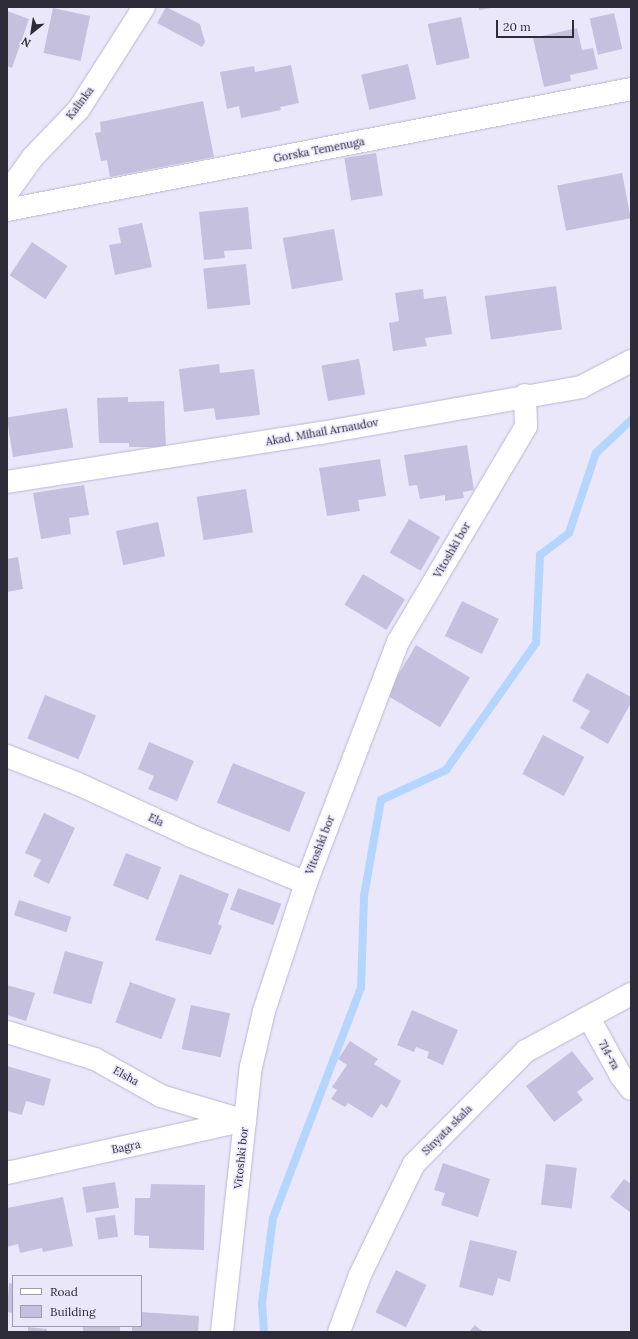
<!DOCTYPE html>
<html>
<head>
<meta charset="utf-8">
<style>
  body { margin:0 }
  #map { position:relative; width:638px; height:1339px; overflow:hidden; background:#ebe7fb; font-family:Lora,serif }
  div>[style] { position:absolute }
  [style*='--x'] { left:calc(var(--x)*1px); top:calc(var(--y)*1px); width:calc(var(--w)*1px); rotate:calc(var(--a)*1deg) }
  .stream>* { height:8px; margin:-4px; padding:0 4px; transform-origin:4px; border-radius:4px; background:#b4d5fe }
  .building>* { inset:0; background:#c6c0df; transform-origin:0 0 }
  .roads { filter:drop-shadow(0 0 1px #bcb5d4) drop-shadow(0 0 1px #bcb5d4) }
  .minor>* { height:22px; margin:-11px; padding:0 11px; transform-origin:11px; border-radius:11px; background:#fff }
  span { translate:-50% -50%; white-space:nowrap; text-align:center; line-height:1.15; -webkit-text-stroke:3px #ebe7fb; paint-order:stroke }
  .street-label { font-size:11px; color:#2f2c39 }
  .frame { position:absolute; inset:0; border:8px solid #2f2c39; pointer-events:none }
  .legend { position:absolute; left:12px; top:1275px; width:130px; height:52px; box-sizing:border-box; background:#ebe7fb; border:1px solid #a09cad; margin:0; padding:5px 7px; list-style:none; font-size:12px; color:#2f2c39 }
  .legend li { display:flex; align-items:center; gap:8px; height:20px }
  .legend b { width:20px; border:1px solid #a09cad }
  .north { position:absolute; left:12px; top:12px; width:40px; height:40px; -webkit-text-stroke:3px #ebe7fb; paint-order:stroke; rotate:210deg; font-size:11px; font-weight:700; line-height:16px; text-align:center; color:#2f2c39 }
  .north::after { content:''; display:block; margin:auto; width:14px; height:18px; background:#2f2c39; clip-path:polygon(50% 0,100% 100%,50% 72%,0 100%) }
  .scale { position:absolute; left:496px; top:20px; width:78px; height:18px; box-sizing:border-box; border:2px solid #2f2c39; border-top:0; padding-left:5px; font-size:12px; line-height:14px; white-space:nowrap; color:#2f2c39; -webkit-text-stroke:3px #ebe7fb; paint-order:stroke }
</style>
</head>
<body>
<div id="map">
  <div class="stream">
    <i style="--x:264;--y:1332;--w:29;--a:-94"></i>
    <i style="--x:262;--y:1303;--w:86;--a:-82.6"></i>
    <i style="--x:273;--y:1218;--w:246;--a:-69.1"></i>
    <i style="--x:361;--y:988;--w:92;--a:-88.1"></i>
    <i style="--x:364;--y:896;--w:97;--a:-80"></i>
    <i style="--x:381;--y:800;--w:72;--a:-24.8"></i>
    <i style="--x:446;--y:770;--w:156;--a:-54.7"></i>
    <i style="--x:536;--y:643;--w:88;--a:-87.4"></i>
    <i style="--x:540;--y:555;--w:36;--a:-37"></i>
    <i style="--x:569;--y:533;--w:84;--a:-71.4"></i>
    <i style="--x:596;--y:453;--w:48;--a:-43.3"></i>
  </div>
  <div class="building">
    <i style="clip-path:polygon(166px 7px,200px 24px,205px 42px,202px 47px,157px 23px)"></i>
    <i style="clip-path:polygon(479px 7px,491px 7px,491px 8px,479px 10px)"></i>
    <i style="left:53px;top:8px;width:38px;height:46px;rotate:12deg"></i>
    <i style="clip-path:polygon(7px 11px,29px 19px,12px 68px,7px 66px)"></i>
    <i style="left:614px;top:13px;width:37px;height:25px;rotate:77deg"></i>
    <i style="left:461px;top:17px;width:42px;height:34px;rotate:78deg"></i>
    <i style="clip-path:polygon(577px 28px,582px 50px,593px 48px,598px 69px,570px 75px,571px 81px,544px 87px,533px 38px)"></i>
    <i style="left:408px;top:64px;width:36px;height:48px;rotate:77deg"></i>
    <i style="clip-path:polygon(291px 65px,299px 103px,280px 107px,281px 110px,241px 118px,239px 106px,227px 109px,220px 72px,254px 66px,255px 72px)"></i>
    <i style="clip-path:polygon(203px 101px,214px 157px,110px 177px,107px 160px,101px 161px,95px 133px,101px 132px,100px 122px)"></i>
    <i style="left:376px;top:153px;width:43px;height:32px;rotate:81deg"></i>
    <i style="left:622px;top:173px;width:46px;height:66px;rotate:79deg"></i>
    <i style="clip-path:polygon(248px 207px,252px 249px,224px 251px,225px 258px,204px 260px,199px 212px)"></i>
    <i style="clip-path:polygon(142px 223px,152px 267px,115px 275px,109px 245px,121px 243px,118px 228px)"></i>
    <i style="left:334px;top:229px;width:52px;height:52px;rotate:80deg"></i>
    <i style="left:32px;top:242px;width:43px;height:40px;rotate:34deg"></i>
    <i style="left:246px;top:264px;width:41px;height:43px;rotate:84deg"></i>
    <i style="left:556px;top:286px;width:44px;height:72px;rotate:82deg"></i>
    <i style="clip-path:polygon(423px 289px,424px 299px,446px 296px,452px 334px,425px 338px,427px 346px,393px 351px,389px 323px,399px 321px,395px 293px)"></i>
    <i style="left:359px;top:359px;width:36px;height:38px;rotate:80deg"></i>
    <i style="clip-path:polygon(219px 364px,220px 373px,254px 369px,260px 415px,216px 420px,214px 408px,184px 412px,179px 369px)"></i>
    <i style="clip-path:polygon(128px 397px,128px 402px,164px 401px,166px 447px,129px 447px,129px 443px,99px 443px,97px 398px)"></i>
    <i style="left:67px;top:408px;width:40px;height:61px;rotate:81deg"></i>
    <i style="clip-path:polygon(467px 445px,474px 490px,463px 492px,464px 498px,445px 501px,445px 495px,420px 499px,417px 485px,409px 486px,404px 455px)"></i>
    <i style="clip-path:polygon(380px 459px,386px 496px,358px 500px,360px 511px,327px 516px,319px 468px)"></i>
    <i style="clip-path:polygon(84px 485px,89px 515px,69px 518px,71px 534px,41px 539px,33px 493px)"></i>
    <i style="left:246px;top:489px;width:44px;height:50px;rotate:81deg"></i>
    <i style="left:409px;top:519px;width:36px;height:39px;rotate:30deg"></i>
    <i style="left:158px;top:522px;width:35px;height:43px;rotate:78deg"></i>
    <i style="clip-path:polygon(18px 557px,23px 589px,7px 592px,7px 559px)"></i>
    <i style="left:363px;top:574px;width:49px;height:36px;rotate:31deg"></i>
    <i style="left:462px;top:601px;width:41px;height:39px;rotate:26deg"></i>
    <i style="left:416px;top:645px;width:63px;height:58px;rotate:31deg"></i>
    <i style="clip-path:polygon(587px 673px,631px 697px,631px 703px,608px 744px,580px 728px,590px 711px,572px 701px)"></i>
    <i style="left:45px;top:695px;width:55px;height:47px;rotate:22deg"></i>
    <i style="left:543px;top:735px;width:47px;height:44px;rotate:28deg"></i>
    <i style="clip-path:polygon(149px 742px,194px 761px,177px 801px,148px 789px,154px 776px,138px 769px)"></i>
    <i style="left:233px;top:763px;width:78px;height:43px;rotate:22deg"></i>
    <i style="clip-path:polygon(44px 813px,75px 828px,49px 884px,33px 876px,41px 860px,25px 853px)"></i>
    <i style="left:126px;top:853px;width:38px;height:35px;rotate:22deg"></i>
    <i style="clip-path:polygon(180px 874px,229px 894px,218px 924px,222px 926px,211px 955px,155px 940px)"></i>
    <i style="left:238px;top:888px;width:46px;height:23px;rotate:20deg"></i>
    <i style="left:19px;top:900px;width:55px;height:16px;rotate:18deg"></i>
    <i style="left:65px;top:951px;width:40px;height:44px;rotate:16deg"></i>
    <i style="left:130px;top:982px;width:49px;height:43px;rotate:20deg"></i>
    <i style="clip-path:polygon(7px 985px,35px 993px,26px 1021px,7px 1015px)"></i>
    <i style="left:191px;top:1005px;width:40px;height:45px;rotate:12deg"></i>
    <i style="clip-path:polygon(412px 1010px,458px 1030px,443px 1065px,427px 1058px,429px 1052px,416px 1047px,414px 1052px,397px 1045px)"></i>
    <i style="clip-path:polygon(350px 1041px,378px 1059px,374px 1064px,401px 1081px,387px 1108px,381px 1104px,372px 1118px,348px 1103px,345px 1107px,331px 1099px,337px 1090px,332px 1087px,347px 1065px,338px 1059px)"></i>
    <i style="clip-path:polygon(572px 1051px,594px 1079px,577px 1092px,583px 1100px,554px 1122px,526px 1086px)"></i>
    <i style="clip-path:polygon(7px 1066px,51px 1079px,44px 1106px,26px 1101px,22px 1115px,7px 1111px)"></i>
    <i style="clip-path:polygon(443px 1163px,490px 1179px,478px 1217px,441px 1205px,445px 1193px,434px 1190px)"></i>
    <i style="left:546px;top:1164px;width:31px;height:41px;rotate:7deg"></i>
    <i style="clip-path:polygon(624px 1179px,631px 1184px,631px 1213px,610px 1197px)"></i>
    <i style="left:115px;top:1182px;width:26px;height:33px;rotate:81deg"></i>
    <i style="clip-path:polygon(151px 1184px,205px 1185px,204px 1250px,149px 1248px,149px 1236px,134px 1235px,135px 1198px,150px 1198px)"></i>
    <i style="clip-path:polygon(63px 1197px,73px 1246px,43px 1252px,42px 1248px,20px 1253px,18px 1244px,7px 1247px,7px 1208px)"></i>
    <i style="left:115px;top:1215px;width:22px;height:20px;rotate:82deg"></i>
    <i style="clip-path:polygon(470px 1240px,517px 1251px,510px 1282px,498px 1278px,493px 1296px,459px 1287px)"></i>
    <i style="left:396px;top:1270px;width:34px;height:47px;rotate:26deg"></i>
    <i style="clip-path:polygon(9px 1283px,13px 1284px,13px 1313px,7px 1312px)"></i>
    <i style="clip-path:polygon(141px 1312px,199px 1316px,198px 1332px,132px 1332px,132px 1326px,141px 1326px)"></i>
    <i style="clip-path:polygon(475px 1325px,483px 1332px,469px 1332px)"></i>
    <i style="left:83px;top:1326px;width:37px;height:6px"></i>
    <i style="clip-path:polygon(28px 1327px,47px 1329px,47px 1332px,28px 1332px)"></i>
  </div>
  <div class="roads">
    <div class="minor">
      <i style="--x:7;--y:193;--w:44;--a:-54.2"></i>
      <i style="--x:33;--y:157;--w:66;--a:-46.2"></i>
      <i style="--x:79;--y:109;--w:121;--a:-57.5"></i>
      <i style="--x:7;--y:210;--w:636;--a:-10.97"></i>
      <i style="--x:7;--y:482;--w:318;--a:-8.9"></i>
      <i style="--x:321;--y:433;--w:264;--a:-10"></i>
      <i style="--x:581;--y:387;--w:56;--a:-27.5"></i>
      <i style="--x:7;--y:756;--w:74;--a:21.4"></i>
      <i style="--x:76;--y:783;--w:127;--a:24.7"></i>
      <i style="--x:191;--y:836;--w:124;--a:22.2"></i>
      <i style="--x:589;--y:1018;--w:66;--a:61.1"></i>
      <i style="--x:621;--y:1076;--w:16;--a:52"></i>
      <i style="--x:7;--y:1032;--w:92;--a:17.1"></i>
      <i style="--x:95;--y:1059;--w:76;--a:29.3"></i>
      <i style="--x:161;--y:1096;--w:88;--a:16.6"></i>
      <i style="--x:7;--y:1173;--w:241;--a:-12.5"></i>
      <i style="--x:222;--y:1332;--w:267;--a:-83.8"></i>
      <i style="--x:251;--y:1067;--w:57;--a:-76.9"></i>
      <i style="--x:264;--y:1011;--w:135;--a:-71.8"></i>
      <i style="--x:306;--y:883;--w:258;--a:-69.1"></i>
      <i style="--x:398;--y:642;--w:251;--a:-59.3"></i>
      <i style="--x:526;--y:426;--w:31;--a:-92"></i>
      <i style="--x:339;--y:1332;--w:61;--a:-69.8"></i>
      <i style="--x:360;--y:1275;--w:123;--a:-64.1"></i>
      <i style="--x:414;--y:1164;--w:159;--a:-45.3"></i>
      <i style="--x:526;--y:1051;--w:119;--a:-28.5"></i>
    </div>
  </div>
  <div class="street-label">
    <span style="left:80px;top:103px;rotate:-53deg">Kalinka</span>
    <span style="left:319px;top:150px;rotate:-11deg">Gorska Temenuga</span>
    <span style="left:322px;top:432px;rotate:-10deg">Akad. Mihail Arnaudov</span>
    <span style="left:452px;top:550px;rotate:-60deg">Vitoshki bor</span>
    <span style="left:156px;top:820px;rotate:25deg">Ela</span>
    <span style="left:320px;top:845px;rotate:-69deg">Vitoshki bor</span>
    <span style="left:609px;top:1055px;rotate:61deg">714-та</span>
    <span style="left:126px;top:1076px;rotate:29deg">Elsha</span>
    <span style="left:447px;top:1130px;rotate:-45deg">Sinyata skala</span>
    <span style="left:126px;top:1147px;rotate:-12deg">Bagra</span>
    <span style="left:241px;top:1158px;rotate:-84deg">Vitoshki bor</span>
  </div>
  <div class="frame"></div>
  <ul class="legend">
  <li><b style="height:5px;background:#fff"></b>Road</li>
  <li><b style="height:11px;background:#c6c0df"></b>Building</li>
  </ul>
  <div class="north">N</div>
  <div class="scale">20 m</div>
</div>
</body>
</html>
